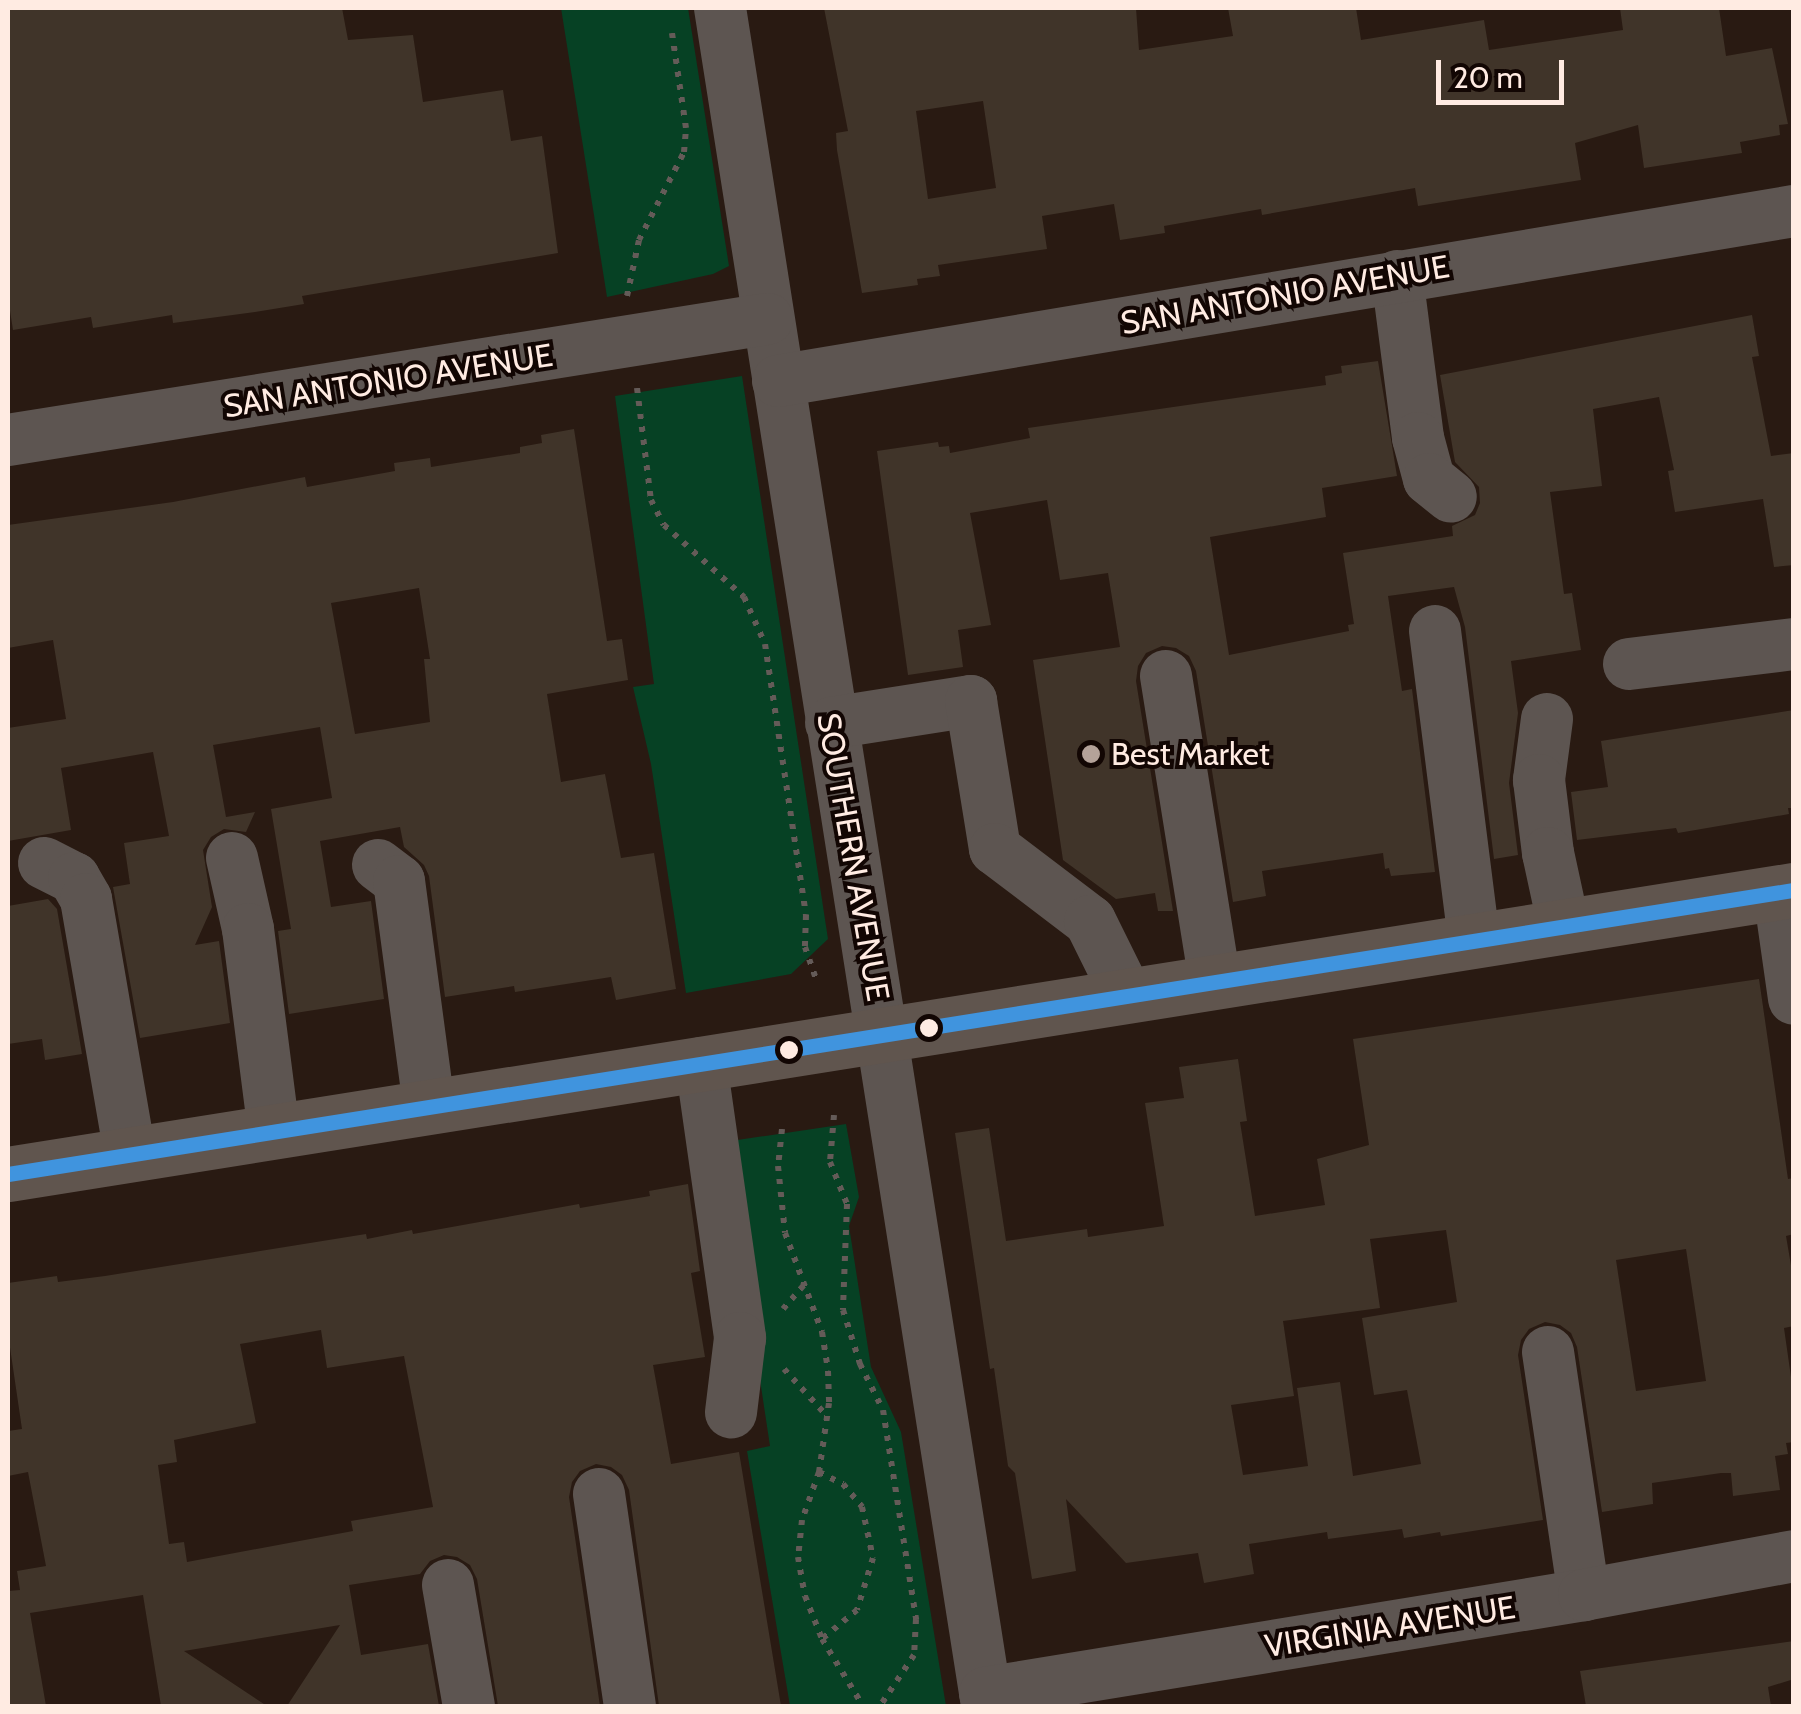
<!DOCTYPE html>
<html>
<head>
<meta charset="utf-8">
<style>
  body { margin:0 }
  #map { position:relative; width:1801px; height:1714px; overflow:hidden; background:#291a12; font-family:Cabin,sans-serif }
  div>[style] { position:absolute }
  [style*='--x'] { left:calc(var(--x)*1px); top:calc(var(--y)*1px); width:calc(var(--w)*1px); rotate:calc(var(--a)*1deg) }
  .green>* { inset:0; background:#064124 }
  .building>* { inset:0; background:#403429 }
  .path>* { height:6px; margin-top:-3px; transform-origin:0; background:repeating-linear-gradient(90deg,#645b58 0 5px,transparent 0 13px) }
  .minor>* { height:52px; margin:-26px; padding:0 26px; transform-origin:26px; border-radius:26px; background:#5d5551 }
  .major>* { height:55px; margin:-27.5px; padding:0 27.5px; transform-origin:27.5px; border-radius:27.5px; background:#60554e }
  .bus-1>* { height:15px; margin:-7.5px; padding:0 7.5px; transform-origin:7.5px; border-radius:7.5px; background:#4094de }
  .dots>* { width:28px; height:28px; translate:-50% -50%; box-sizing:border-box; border:5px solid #120603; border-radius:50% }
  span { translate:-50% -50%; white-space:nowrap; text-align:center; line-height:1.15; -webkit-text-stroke:8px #120603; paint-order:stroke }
  .street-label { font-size:32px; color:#ffebe2 }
  .poi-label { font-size:32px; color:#ffebe2 }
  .left { translate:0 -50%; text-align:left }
  .frame { position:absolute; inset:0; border:10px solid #ffebe2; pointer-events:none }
  .scale { position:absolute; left:1436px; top:60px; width:128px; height:45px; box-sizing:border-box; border:5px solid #ffebe2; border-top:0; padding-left:12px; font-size:30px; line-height:35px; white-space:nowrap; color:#ffebe2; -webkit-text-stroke:8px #120603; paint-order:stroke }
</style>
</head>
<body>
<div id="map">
  <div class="green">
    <i style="clip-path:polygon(561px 8px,688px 8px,729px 266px,713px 274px,607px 297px)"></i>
    <i style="clip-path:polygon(742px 376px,828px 939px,791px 974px,686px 993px,651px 764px,633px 687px,654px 684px,615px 396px)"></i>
    <i style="clip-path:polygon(846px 1124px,859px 1197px,849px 1226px,871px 1367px,901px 1432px,946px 1706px,790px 1706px,747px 1451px,770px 1446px,724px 1142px)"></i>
  </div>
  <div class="building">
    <i style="clip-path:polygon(8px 8px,342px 8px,348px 40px,413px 35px,423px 102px,503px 90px,511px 141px,542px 136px,558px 253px,302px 296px,304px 304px,255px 312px,173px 323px,172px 315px,93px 328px,91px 317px,13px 330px,8px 298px)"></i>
    <i style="clip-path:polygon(evenodd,824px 8px,1136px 8px,1139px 50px,1233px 36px,1228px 8px,1356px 8px,1361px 40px,1484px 20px,1489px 50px,1623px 30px,1620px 8px,1719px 8px,1726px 56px,1772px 48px,1788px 124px,1779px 125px,1780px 135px,1740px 142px,1742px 153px,1644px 168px,1638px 125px,1575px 143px,1581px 180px,1418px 206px,1415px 188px,1262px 215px,1261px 209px,1164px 226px,1165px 233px,1120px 240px,1114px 204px,1042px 216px,1047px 249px,938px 265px,940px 276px,917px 279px,918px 285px,862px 293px,837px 150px,836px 133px,848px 131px,824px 8px,983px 101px,996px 188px,928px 199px,916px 111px,983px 101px)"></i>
    <i style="clip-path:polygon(1752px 315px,1759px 356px,1752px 357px,1771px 456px,1794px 453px,1794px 565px,1774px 567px,1763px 499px,1675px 512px,1668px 471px,1674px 470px,1659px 397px,1593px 409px,1602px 486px,1550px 492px,1564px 594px,1572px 593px,1581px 650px,1511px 661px,1518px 713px,1509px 783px,1518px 855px,1494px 859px,1465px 627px,1454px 587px,1388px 596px,1402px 691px,1412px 689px,1435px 872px,1391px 876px,1389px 868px,1385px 869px,1383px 853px,1262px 871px,1266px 896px,1233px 902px,1196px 671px,1189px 656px,1176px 648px,1162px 646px,1146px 653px,1138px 666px,1136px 681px,1173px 911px,1158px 911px,1155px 893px,1116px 899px,1063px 860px,1033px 660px,1120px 647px,1108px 573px,1060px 580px,1047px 500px,970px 513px,991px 625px,958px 630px,963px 667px,908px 675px,877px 451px,938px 442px,939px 447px,949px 446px,950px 453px,1030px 438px,1028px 428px,1326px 385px,1325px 376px,1342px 373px,1341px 366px,1378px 361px,1397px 476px,1322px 488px,1326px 517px,1210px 537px,1229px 655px,1349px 631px,1348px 625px,1354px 624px,1343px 553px,1453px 536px,1452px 526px,1475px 515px,1480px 503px,1479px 487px,1455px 462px,1440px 375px)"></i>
    <i style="clip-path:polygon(evenodd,574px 429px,607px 641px,622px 639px,628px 680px,547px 694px,561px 782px,605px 774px,621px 858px,654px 853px,676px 989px,616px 1000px,611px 977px,515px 992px,514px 986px,445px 997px,429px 876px,424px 865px,404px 847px,400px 827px,320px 841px,331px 907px,371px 901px,384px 999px,289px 1014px,278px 931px,291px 929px,271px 809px,332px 798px,320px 727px,213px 745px,226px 817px,255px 812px,246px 832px,224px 829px,211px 837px,203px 850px,212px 907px,195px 945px,219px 941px,230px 1023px,140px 1038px,113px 887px,130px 884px,124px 843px,169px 836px,153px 752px,61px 768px,71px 830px,8px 841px,8px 728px,66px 719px,53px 640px,8px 648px,8px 525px,173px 502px,305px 477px,307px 487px,395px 471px,394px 463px,430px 458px,431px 467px,520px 453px,520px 447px,542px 443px,541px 435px,574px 429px,419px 588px,430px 659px,424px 659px,430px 722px,355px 734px,331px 603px,419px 588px)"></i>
    <i style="clip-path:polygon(1794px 710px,1794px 808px,1788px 808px,1789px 814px,1678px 833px,1676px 828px,1577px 840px,1571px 792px,1608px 787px,1601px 741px)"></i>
    <i style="clip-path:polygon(48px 899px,57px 909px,82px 1054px,45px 1060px,42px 1039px,8px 1044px,8px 906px)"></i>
    <i style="clip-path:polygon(evenodd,1759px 979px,1788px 1179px,1794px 1178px,1794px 1234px,1786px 1236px,1794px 1283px,1794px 1326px,1784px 1328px,1794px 1398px,1794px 1442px,1786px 1443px,1788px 1454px,1775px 1456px,1780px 1490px,1733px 1496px,1731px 1473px,1721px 1473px,1652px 1483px,1653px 1504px,1602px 1512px,1577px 1347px,1571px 1333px,1560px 1325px,1545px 1322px,1529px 1329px,1521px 1340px,1518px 1355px,1543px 1520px,1441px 1536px,1440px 1532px,1404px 1538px,1402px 1529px,1328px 1539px,1327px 1532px,1249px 1544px,1254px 1574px,1204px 1583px,1198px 1553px,1126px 1563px,1066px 1499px,1076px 1571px,1032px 1579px,1015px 1473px,1008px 1466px,994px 1368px,990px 1369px,955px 1133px,989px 1128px,1006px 1241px,1087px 1229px,1088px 1237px,1164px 1226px,1145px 1103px,1184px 1098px,1179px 1067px,1238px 1059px,1247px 1121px,1240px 1122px,1255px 1216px,1325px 1205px,1317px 1159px,1369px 1145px,1353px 1039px,1759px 979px,1446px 1230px,1457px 1302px,1362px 1318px,1374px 1395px,1407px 1390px,1421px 1464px,1353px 1476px,1340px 1382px,1297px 1388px,1308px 1466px,1243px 1475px,1231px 1405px,1294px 1396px,1283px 1321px,1380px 1308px,1370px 1239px,1446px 1230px,1759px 979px,1686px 1249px,1706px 1381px,1636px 1391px,1616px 1260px,1686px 1249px)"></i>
    <i style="clip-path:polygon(evenodd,688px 1184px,700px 1271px,691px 1273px,705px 1357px,653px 1365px,671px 1464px,739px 1452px,781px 1706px,659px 1706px,629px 1490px,622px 1475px,611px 1467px,596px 1464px,580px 1471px,572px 1482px,569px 1497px,600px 1706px,498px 1706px,477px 1579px,470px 1565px,457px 1557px,444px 1555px,430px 1561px,420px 1574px,349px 1585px,361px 1655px,428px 1644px,439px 1706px,287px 1706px,340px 1625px,184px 1651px,267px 1706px,161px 1706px,143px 1595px,30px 1613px,46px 1706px,8px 1706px,8px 1591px,20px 1590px,17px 1571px,46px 1566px,28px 1472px,8px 1476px,8px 1431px,22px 1429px,8px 1334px,8px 1283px,57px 1276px,58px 1282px,105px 1276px,366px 1234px,367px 1239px,412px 1230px,413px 1234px,579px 1204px,580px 1208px,650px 1196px,649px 1191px,688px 1184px,321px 1330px,327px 1368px,404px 1356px,433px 1507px,351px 1521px,353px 1531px,187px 1562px,184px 1542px,169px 1544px,158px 1465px,177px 1462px,174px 1440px,256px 1423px,240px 1344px,321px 1330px)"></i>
    <i style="clip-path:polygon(1794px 1641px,1794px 1679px,1768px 1687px,1771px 1706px,1586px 1706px,1580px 1671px)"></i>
  </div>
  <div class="path">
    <i style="--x:627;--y:296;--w:57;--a:-77.9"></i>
    <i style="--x:639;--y:240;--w:99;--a:-62.9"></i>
    <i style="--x:684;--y:152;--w:24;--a:-85"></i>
    <i style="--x:686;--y:128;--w:96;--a:-98.4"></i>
    <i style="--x:637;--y:388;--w:113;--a:82.9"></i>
    <i style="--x:651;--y:500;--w:28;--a:63"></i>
    <i style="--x:664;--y:525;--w:108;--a:42"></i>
    <i style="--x:744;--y:597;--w:51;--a:65.9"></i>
    <i style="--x:765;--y:644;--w:274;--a:81.4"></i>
    <i style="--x:806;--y:915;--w:32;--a:92"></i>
    <i style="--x:805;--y:947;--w:37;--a:71"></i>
    <i style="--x:834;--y:1115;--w:47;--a:94.9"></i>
    <i style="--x:830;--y:1162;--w:45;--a:68"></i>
    <i style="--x:847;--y:1204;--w:106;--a:92.2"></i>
    <i style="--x:843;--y:1310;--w:57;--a:72.5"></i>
    <i style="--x:860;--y:1364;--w:51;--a:63.4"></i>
    <i style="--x:883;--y:1410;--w:212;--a:81"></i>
    <i style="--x:916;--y:1619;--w:36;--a:93"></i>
    <i style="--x:914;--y:1655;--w:61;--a:123.7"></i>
    <i style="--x:782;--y:1129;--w:37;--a:96"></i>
    <i style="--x:778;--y:1166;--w:67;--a:84"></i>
    <i style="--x:785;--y:1233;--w:106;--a:69.5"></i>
    <i style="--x:822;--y:1332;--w:39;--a:81"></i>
    <i style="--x:828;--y:1371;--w:32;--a:88"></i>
    <i style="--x:829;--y:1403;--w:70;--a:98.2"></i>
    <i style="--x:819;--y:1472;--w:51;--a:109.5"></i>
    <i style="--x:802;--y:1520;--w:37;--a:96"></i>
    <i style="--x:798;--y:1557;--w:40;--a:80"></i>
    <i style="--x:805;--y:1596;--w:46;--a:68.4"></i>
    <i style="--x:822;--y:1639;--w:79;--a:58.5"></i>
    <i style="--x:783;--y:1309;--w:33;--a:-49"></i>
    <i style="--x:784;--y:1369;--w:62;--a:47.6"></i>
    <i style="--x:819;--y:1472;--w:27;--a:27"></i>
    <i style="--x:843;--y:1484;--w:30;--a:50"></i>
    <i style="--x:862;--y:1507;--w:52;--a:77.8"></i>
    <i style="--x:873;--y:1558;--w:54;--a:107.1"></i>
    <i style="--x:857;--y:1610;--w:45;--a:140.4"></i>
  </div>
  <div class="minor">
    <i style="--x:720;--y:8;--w:1719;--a:81.06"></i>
    <i style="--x:1397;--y:276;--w:163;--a:82.6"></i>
    <i style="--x:1418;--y:438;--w:42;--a:75"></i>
    <i style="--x:1429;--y:479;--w:28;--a:39"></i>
    <i style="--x:778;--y:381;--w:1030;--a:-9.5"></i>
    <i style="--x:8;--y:440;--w:769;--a:-9.06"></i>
    <i style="--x:1435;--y:631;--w:312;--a:82.8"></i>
    <i style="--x:1629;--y:664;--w:166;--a:-6.9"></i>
    <i style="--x:1166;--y:676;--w:310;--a:80.9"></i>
    <i style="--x:1547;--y:719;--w:62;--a:97.5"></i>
    <i style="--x:1539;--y:780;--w:74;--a:83"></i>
    <i style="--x:1548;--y:853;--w:76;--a:77.8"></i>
    <i style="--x:831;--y:723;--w:142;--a:-8.9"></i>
    <i style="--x:971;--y:701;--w:150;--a:80.8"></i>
    <i style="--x:995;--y:849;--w:119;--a:37.2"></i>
    <i style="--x:1090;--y:921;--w:84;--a:63.7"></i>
    <i style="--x:232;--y:858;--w:73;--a:77.3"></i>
    <i style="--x:248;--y:929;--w:204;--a:82.7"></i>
    <i style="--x:44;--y:863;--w:34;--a:27"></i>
    <i style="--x:74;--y:878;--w:24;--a:60"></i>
    <i style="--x:86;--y:899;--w:260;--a:80.2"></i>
    <i style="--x:378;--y:865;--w:26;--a:37"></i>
    <i style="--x:399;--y:881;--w:227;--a:82.4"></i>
    <i style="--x:1779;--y:893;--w:107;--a:81.9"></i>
    <i style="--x:701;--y:1063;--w:278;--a:81.9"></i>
    <i style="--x:740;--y:1338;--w:75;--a:96.9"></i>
    <i style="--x:1548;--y:1352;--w:246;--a:81.6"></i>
    <i style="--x:599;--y:1494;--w:214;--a:81.7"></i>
    <i style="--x:448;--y:1585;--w:123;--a:80.2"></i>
    <i style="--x:985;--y:1693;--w:607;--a:-9.29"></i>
    <i style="--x:1584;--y:1595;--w:214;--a:-10.5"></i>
  </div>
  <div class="major">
    <i style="--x:8;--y:1174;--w:1808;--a:-9.04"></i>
  </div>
  <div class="bus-1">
    <i style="--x:8;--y:1174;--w:1808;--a:-9.04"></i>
  </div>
  <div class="dots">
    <i style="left:1091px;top:754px;background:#b4a299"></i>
    <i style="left:929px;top:1028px;background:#ffebe2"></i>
    <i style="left:789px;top:1050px;background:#ffebe2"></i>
  </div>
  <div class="street-label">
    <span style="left:1285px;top:295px;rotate:-10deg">SAN ANTONIO AVENUE</span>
    <span style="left:388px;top:381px;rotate:-9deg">SAN ANTONIO AVENUE</span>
    <span style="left:853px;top:857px;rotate:80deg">SOUTHERN AVENUE</span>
    <span style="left:1390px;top:1627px;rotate:-9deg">VIRGINIA AVENUE</span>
  </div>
  <div class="poi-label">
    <span class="left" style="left:1111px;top:754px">Best Market</span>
  </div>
  <div class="frame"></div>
  <div class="scale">20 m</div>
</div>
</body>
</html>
